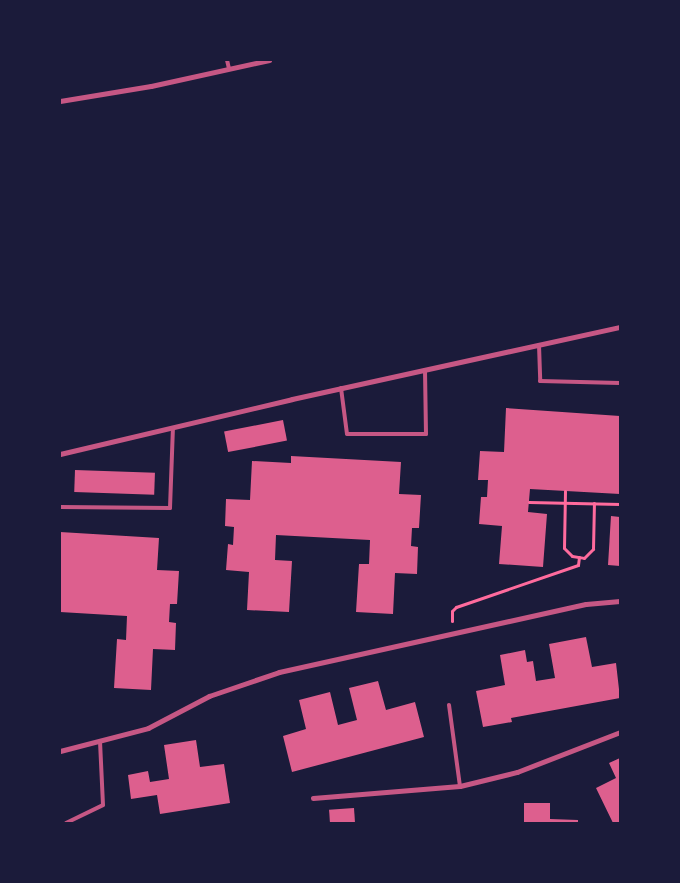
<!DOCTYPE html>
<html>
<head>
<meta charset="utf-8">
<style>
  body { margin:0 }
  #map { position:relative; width:680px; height:883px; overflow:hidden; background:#1b1b3a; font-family:"Asap Condensed",sans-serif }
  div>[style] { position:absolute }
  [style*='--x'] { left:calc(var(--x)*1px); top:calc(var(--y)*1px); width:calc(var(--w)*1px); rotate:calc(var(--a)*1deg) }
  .building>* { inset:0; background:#dd5f8e; transform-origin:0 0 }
  .path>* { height:3px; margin:-1.5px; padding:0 1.5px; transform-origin:1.5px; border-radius:1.5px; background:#ff6b9d }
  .service>* { height:4px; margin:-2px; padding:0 2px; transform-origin:2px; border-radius:2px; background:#c65784 }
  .minor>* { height:5px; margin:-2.5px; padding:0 2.5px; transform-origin:2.5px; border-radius:2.5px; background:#c65784 }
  span { translate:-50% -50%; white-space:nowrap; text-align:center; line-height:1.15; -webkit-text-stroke:4px #1b1b3a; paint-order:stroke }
  .frame { position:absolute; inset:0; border:61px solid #1b1b3a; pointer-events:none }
</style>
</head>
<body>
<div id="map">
  <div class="building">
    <i style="clip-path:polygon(506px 408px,620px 416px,620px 494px,530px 489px,528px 512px,547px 514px,543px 567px,499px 564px,502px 526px,479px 524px,481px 497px,487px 497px,488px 480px,478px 480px,480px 451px,504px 452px)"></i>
    <i style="left:283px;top:420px;width:21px;height:60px;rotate:79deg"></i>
    <i style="clip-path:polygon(291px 456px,401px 462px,399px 494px,421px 495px,419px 528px,412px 528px,411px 546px,418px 547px,417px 574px,395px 573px,393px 614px,356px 612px,359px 564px,369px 564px,370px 540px,276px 535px,275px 560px,292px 561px,289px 612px,247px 610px,249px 572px,226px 570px,228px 544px,233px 545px,234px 527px,225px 526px,226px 499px,250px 500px,252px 461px,291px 463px)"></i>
    <i style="left:75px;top:470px;width:80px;height:22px;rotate:2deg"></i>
    <i style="clip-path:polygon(611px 516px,620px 517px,620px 566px,608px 565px)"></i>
    <i style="clip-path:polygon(60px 532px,159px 538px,157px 570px,179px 571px,177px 604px,170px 604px,169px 622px,176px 623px,175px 650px,153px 649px,151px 690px,114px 688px,117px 639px,126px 640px,127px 616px,60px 612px)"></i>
    <i style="clip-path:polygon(586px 637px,592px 667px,616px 663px,620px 698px,511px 718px,512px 722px,483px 727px,476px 691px,505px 685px,500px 655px,525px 650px,527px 662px,533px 661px,536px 681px,555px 678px,549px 644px)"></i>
    <i style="clip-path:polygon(378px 681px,386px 710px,415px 702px,424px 737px,292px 772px,283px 736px,306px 729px,299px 700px,330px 692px,338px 725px,357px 720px,349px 688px)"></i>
    <i style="clip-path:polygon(196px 740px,200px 767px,224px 764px,230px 803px,160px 814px,157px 795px,131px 799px,128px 775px,148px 771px,150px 782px,169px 779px,164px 745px)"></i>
    <i style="clip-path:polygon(620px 758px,620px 823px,613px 823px,596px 788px,616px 778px,609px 763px)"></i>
    <i style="clip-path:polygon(524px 803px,550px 803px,550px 819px,578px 820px,578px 823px,524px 823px)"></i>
    <i style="left:354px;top:808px;width:15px;height:25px;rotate:86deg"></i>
  </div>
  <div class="path">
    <i style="--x:565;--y:491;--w:57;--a:91"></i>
    <i style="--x:564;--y:548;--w:11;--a:45"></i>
    <i style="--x:572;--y:556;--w:12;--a:9"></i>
    <i style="--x:584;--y:558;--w:13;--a:-45"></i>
    <i style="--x:593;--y:549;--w:46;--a:-88.8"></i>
    <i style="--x:529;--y:502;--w:91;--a:1.3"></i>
    <i style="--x:452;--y:621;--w:10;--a:-90"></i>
    <i style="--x:452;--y:611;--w:6;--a:-45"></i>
    <i style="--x:456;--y:607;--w:129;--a:-19"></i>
    <i style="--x:578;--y:565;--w:8;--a:-83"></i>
  </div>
  <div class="service">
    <i style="--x:227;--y:60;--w:9;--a:77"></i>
    <i style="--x:539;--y:345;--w:36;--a:88"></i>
    <i style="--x:540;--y:381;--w:80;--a:1.4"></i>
    <i style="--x:341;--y:388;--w:46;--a:82.6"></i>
    <i style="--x:347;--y:434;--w:79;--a:0"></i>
    <i style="--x:426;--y:434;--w:64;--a:-90.9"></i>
    <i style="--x:60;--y:507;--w:110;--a:0.5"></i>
    <i style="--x:170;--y:508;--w:80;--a:-87.9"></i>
    <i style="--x:449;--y:705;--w:82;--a:82.3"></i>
    <i style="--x:66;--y:823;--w:41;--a:-25.9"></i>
    <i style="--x:103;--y:805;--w:63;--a:-92.7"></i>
  </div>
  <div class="minor">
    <i style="--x:60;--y:101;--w:92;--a:-9.4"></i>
    <i style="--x:151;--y:86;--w:121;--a:-12.4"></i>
    <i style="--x:60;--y:454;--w:238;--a:-13.3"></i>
    <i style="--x:292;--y:399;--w:336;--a:-12.4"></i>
    <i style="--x:60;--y:751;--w:91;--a:-14.6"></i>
    <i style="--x:148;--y:728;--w:69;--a:-27.7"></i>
    <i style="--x:209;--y:696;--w:74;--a:-18.9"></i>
    <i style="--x:279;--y:672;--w:314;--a:-12.5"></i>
    <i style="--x:586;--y:604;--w:34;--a:-5"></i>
    <i style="--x:313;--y:798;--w:147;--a:-4.7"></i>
    <i style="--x:460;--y:786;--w:59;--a:-13.8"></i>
    <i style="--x:517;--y:772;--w:110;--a:-21.2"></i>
  </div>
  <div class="frame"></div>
</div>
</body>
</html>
